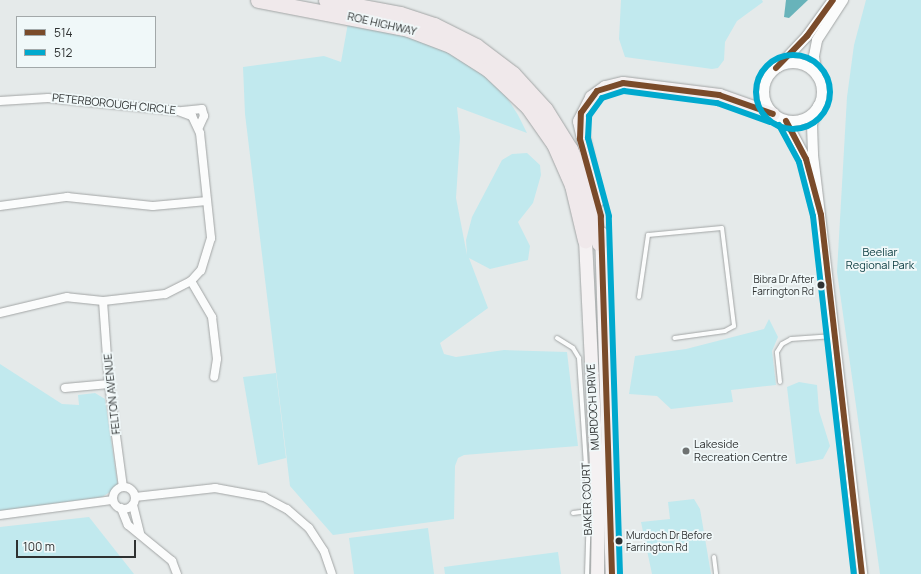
<!DOCTYPE html>
<html>
<head>
<meta charset="utf-8">
<style>
  body { margin:0 }
  #map { position:relative; width:921px; height:574px; overflow:hidden; background:#e5eaea; font-family:Manrope,sans-serif }
  div>[style] { position:absolute }
  [style*='--x'] { left:calc(var(--x)*1px); top:calc(var(--y)*1px); width:calc(var(--w)*1px); rotate:calc(var(--a)*1deg) }
  .green>* { inset:0; background:#c1e9ee }
  .water>* { inset:0; background:#68b3ba }
  .roads { filter:drop-shadow(0 0 1px #a2a5a5) drop-shadow(0 0 1px #a2a5a5) }
  .service>* { height:4px; margin:-2px; padding:0 2px; transform-origin:2px; border-radius:2px; background:#fbfcfc }
  .minor>* { height:8px; margin:-4px; padding:0 4px; transform-origin:4px; border-radius:4px; background:#fbfcfc }
  .minor>.ring { margin:-4px; padding:0; box-sizing:content-box; background:none; border:8px solid #fbfcfc; border-radius:50% }
  .tertiary>* { height:10px; margin:-5px; padding:0 5px; transform-origin:5px; border-radius:5px; background:#fbfcfc }
  .tertiary>.ring { margin:-5px; padding:0; box-sizing:content-box; background:none; border:10px solid #fbfcfc; border-radius:50% }
  .primary>* { height:13px; margin:-6.5px; padding:0 6.5px; transform-origin:6.5px; border-radius:6.5px; background:#f4f1f2 }
  .motorway>* { height:15px; margin:-7.5px; padding:0 7.5px; transform-origin:7.5px; border-radius:7.5px; background:#f0e9eb }
  .bus-1>* { height:6px; margin:-3px; padding:0 3px; transform-origin:3px; border-radius:3px; background:#7a4b2a }
  .bus-2>* { height:6px; margin:-3px; padding:0 3px; transform-origin:3px; border-radius:3px; background:#00a9ce }
  .bus-2>.ring { margin:-3px; padding:0; box-sizing:content-box; background:none; border:6px solid #00a9ce; border-radius:50% }
  .dots>* { width:11px; height:11px; translate:-50% -50%; box-sizing:border-box; border:2px solid #f0f8f9; border-radius:50% }
  span { translate:-50% -50%; white-space:nowrap; text-align:center; line-height:1.15; -webkit-text-stroke:3.5px #f0f8f9; paint-order:stroke }
  .bus-label { font-size:10px; color:#2e3131 }
  .right { translate:-100% -50%; text-align:right }
  .left { translate:0 -50%; text-align:left }
  .street-label { font-size:11px; color:#2e3131 }
  .park-label { font-size:11px; color:#07393e }
  .poi-label { font-size:11px; color:#2e3131 }
  .legend { position:absolute; left:16px; top:16px; width:140px; height:52px; box-sizing:border-box; background:#f0f8f9; border:1px solid #a2a8a9; margin:0; padding:5px 7px; list-style:none; font-size:12px; color:#2e3131 }
  .legend li { display:flex; align-items:center; gap:8px; height:20px }
  .legend b { width:20px; border:1px solid #a2a8a9 }
  .scale { position:absolute; left:16px; top:540px; width:120px; height:18px; box-sizing:border-box; border:2px solid #2e3131; border-top:0; padding-left:5px; font-size:12px; line-height:14px; white-space:nowrap; color:#2e3131; -webkit-text-stroke:3px #f0f8f9; paint-order:stroke }
</style>
</head>
<body>
<div id="map">
  <div class="green">
    <i style="clip-path:polygon(621px 0,762px 0,763px 2px,737px 21px,725px 42px,724px 60px,718px 68px,712px 69px,625px 57px,619px 39px)"></i>
    <i style="clip-path:polygon(866px 0,921px 0,921px 574px,880px 574px,837px 272px,847px 97px,854px 45px)"></i>
    <i style="clip-path:polygon(348px 23px,429px 41px,497px 82px,518px 115px,527px 133px,457px 107px,460px 137px,456px 198px,467px 255px,466px 240px,472px 217px,502px 160px,512px 154px,527px 153px,540px 165px,541px 175px,533px 203px,518px 222px,530px 246px,528px 260px,490px 269px,469px 258px,488px 308px,440px 343px,444px 354px,456px 357px,504px 350px,567px 352px,578px 446px,464px 455px,458px 458px,455px 466px,454px 519px,333px 535px,290px 486px,245px 114px,243px 67px,324px 56px,341px 62px)"></i>
    <i style="clip-path:polygon(769px 319px,778px 337px,772px 351px,776px 385px,731px 390px,733px 402px,671px 409px,657px 396px,629px 394px,635px 356px,686px 349px,764px 329px)"></i>
    <i style="clip-path:polygon(0 364px,62px 404px,79px 405px,78px 395px,95px 393px,105px 399px,118px 487px,102px 497px,0 511px)"></i>
    <i style="clip-path:polygon(276px 373px,286px 458px,258px 465px,243px 377px)"></i>
    <i style="clip-path:polygon(799px 382px,817px 385px,819px 411px,830px 446px,823px 459px,796px 464px,787px 387px)"></i>
    <i style="clip-path:polygon(694px 499px,700px 509px,711px 574px,652px 574px,641px 522px,670px 519px,668px 502px)"></i>
    <i style="clip-path:polygon(89px 517px,134px 574px,0 574px,0 527px)"></i>
    <i style="clip-path:polygon(428px 528px,434px 574px,354px 574px,349px 538px)"></i>
    <i style="clip-path:polygon(558px 552px,561px 574px,445px 574px,444px 567px)"></i>
  </div>
  <div class="water">
    <i style="clip-path:polygon(786px 0,808px 0,789px 18px,784px 17px)"></i>
  </div>
  <div class="roads">
    <div class="service">
      <i style="--x:639;--y:297;--w:63;--a:-81.7"></i>
      <i style="--x:648;--y:235;--w:74;--a:-5.4"></i>
      <i style="--x:722;--y:228;--w:99;--a:83"></i>
      <i style="--x:734;--y:326;--w:10;--a:151"></i>
      <i style="--x:725;--y:331;--w:51;--a:172.2"></i>
      <i style="--x:557;--y:338;--w:19;--a:32"></i>
      <i style="--x:573;--y:348;--w:12;--a:59"></i>
      <i style="--x:579;--y:358;--w:153;--a:86.3"></i>
      <i style="--x:589;--y:511;--w:63;--a:91.8"></i>
      <i style="--x:780;--y:382;--w:30;--a:-96"></i>
      <i style="--x:777;--y:352;--w:9;--a:-58"></i>
      <i style="--x:782;--y:344;--w:10;--a:-29"></i>
      <i style="--x:791;--y:339;--w:43;--a:-4"></i>
      <i style="--x:573;--y:513;--w:16;--a:-7"></i>
      <i style="--x:714;--y:557;--w:17;--a:83"></i>
    </div>
    <div class="minor">
      <i style="--x:0;--y:101;--w:48;--a:-3.6"></i>
      <i style="--x:48;--y:98;--w:131;--a:5.7"></i>
      <i style="--x:178;--y:111;--w:15;--a:20"></i>
      <i style="--x:192;--y:116;--w:19;--a:65"></i>
      <i style="--x:200;--y:133;--w:106;--a:84"></i>
      <i style="--x:211;--y:238;--w:34;--a:107"></i>
      <i style="--x:201;--y:270;--w:15;--a:132"></i>
      <i style="--x:191;--y:281;--w:29;--a:153"></i>
      <i style="--x:165;--y:294;--w:62;--a:173.6"></i>
      <i style="--x:103;--y:301;--w:36;--a:-174"></i>
      <i style="--x:67;--y:297;--w:69;--a:166.6"></i>
      <i style="--x:182;--y:111;--w:20;--a:-6"></i>
      <i style="--x:202;--y:109;--w:7;--a:74"></i>
      <i style="--x:204;--y:116;--w:12;--a:114"></i>
      <i style="--x:0;--y:206;--w:68;--a:-7.7"></i>
      <i style="--x:67;--y:197;--w:86;--a:6"></i>
      <i style="--x:153;--y:206;--w:54;--a:-5.3"></i>
      <i style="--x:191;--y:281;--w:42;--a:59.7"></i>
      <i style="--x:212;--y:317;--w:42;--a:83.2"></i>
      <i style="--x:217;--y:359;--w:18;--a:99"></i>
      <i style="--x:103;--y:301;--w:83;--a:85.9"></i>
      <i style="--x:109;--y:384;--w:104;--a:82.3"></i>
      <i style="--x:65;--y:388;--w:44;--a:-5.2"></i>
      <i class="ring" style="left:113px;top:487px;width:14px;height:14px"></i>
      <i style="--x:135;--y:497;--w:81;--a:-6.4"></i>
      <i style="--x:215;--y:488;--w:50;--a:10.4"></i>
      <i style="--x:264;--y:497;--w:26;--a:28"></i>
      <i style="--x:287;--y:509;--w:29;--a:41"></i>
      <i style="--x:309;--y:528;--w:27;--a:57"></i>
      <i style="--x:324;--y:551;--w:24;--a:71"></i>
      <i style="--x:133;--y:505;--w:30;--a:76"></i>
      <i style="--x:121;--y:508;--w:18;--a:68"></i>
      <i style="--x:128;--y:525;--w:57;--a:39.3"></i>
      <i style="--x:172;--y:561;--w:14;--a:69"></i>
      <i style="--x:0;--y:515;--w:114;--a:-7.6"></i>
    </div>
    <div class="tertiary">
      <i class="ring" style="left:764px;top:63px;width:48px;height:48px"></i>
      <i style="--x:778;--y:67;--w:42;--a:-46.9"></i>
      <i style="--x:807;--y:36;--w:44;--a:-54.2"></i>
      <i style="--x:817;--y:76;--w:20;--a:-99"></i>
      <i style="--x:814;--y:56;--w:16;--a:-79"></i>
      <i style="--x:817;--y:40;--w:48;--a:-57"></i>
      <i style="--x:818;--y:106;--w:20;--a:108"></i>
      <i style="--x:812;--y:125;--w:30;--a:88"></i>
      <i style="--x:813;--y:155;--w:422;--a:83.3"></i>
      <i style="--x:786;--y:121;--w:43;--a:62.2"></i>
      <i style="--x:806;--y:159;--w:46;--a:76.3"></i>
    </div>
    <div class="primary">
      <i style="--x:597;--y:200;--w:81;--a:-102.8"></i>
      <i style="--x:579;--y:121;--w:27;--a:-63"></i>
      <i style="--x:591;--y:97;--w:17;--a:-36"></i>
      <i style="--x:605;--y:87;--w:18;--a:-13"></i>
      <i style="--x:623;--y:83;--w:97;--a:7.1"></i>
      <i style="--x:719;--y:95;--w:57;--a:19.4"></i>
      <i style="--x:601;--y:233;--w:341;--a:88.2"></i>
      <i style="--x:585;--y:240;--w:265;--a:87.2"></i>
      <i style="--x:598;--y:505;--w:69;--a:90.8"></i>
    </div>
    <div class="motorway">
      <i style="--x:258;--y:0;--w:153;--a:10.9"></i>
      <i style="--x:408;--y:29;--w:45;--a:20.9"></i>
      <i style="--x:450;--y:45;--w:45;--a:32.3"></i>
      <i style="--x:488;--y:69;--w:55;--a:43.5"></i>
      <i style="--x:528;--y:107;--w:45;--a:54.9"></i>
      <i style="--x:554;--y:144;--w:45;--a:66.3"></i>
      <i style="--x:572;--y:185;--w:57;--a:76.7"></i>
      <i style="--x:326;--y:0;--w:75;--a:10.7"></i>
      <i style="--x:400;--y:14;--w:36;--a:18"></i>
      <i style="--x:434;--y:25;--w:47;--a:26.6"></i>
      <i style="--x:476;--y:46;--w:46;--a:37.1"></i>
      <i style="--x:513;--y:74;--w:47;--a:47.6"></i>
      <i style="--x:545;--y:109;--w:47;--a:58"></i>
      <i style="--x:570;--y:149;--w:47;--a:67.3"></i>
      <i style="--x:588;--y:192;--w:52;--a:77.8"></i>
    </div>
  </div>
  <div class="bus-1">
    <i style="--x:776;--y:68;--w:45;--a:-45.9"></i>
    <i style="--x:807;--y:36;--w:44;--a:-54.2"></i>
    <i style="--x:786;--y:121;--w:43;--a:62.2"></i>
    <i style="--x:806;--y:159;--w:58;--a:75"></i>
    <i style="--x:821;--y:215;--w:361;--a:83.5"></i>
    <i style="--x:612;--y:574;--w:358;--a:-91.8"></i>
    <i style="--x:601;--y:216;--w:80;--a:-105.3"></i>
    <i style="--x:580;--y:139;--w:26;--a:-88"></i>
    <i style="--x:581;--y:113;--w:27;--a:-54"></i>
    <i style="--x:597;--y:91;--w:27;--a:-17"></i>
    <i style="--x:623;--y:83;--w:97;--a:7.1"></i>
    <i style="--x:719;--y:95;--w:57;--a:19.4"></i>
  </div>
  <div class="bus-2">
    <i class="ring" style="left:756px;top:55px;width:68px;height:68px"></i>
    <i style="--x:779;--y:125;--w:42;--a:61.6"></i>
    <i style="--x:799;--y:162;--w:56;--a:75.5"></i>
    <i style="--x:813;--y:216;--w:360;--a:83.5"></i>
    <i style="--x:620;--y:574;--w:358;--a:-91.8"></i>
    <i style="--x:609;--y:216;--w:81;--a:-105.1"></i>
    <i style="--x:588;--y:138;--w:22;--a:-87"></i>
    <i style="--x:589;--y:116;--w:22;--a:-54"></i>
    <i style="--x:602;--y:98;--w:23;--a:-18"></i>
    <i style="--x:624;--y:91;--w:94;--a:7.4"></i>
    <i style="--x:717;--y:103;--w:56;--a:19.7"></i>
  </div>
  <div class="dots">
    <i style="left:821px;top:285px;background:#2e3131"></i>
    <i style="left:686px;top:451px;background:#6e7272"></i>
    <i style="left:619px;top:541px;background:#2e3131"></i>
  </div>
  <div class="bus-label">
    <span class="right" style="left:814px;top:285px">Bibra Dr After<br>Farrington Rd</span>
    <span class="left" style="left:626px;top:541px">Murdoch Dr Before<br>Farrington Rd</span>
  </div>
  <div class="street-label">
    <span style="left:382px;top:24px;rotate:13deg">ROE HIGHWAY</span>
    <span style="left:114px;top:104px;rotate:6deg">PETERBOROUGH CIRCLE</span>
    <span style="left:112px;top:394px;rotate:-96deg">FELTON AVENUE</span>
    <span style="left:593px;top:407px;rotate:-93deg">MURDOCH DRIVE</span>
    <span style="left:587px;top:499px;rotate:-92deg">BAKER COURT</span>
  </div>
  <div class="park-label">
    <span style="left:880px;top:259px">Beeliar<br>Regional Park</span>
  </div>
  <div class="poi-label">
    <span class="left" style="left:694px;top:451px">Lakeside<br>Recreation Centre</span>
  </div>
  <ul class="legend">
  <li><b style="height:5px;background:#7a4b2a"></b>514</li>
  <li><b style="height:5px;background:#00a9ce"></b>512</li>
  </ul>
  <div class="scale">100 m</div>
</div>
</body>
</html>
